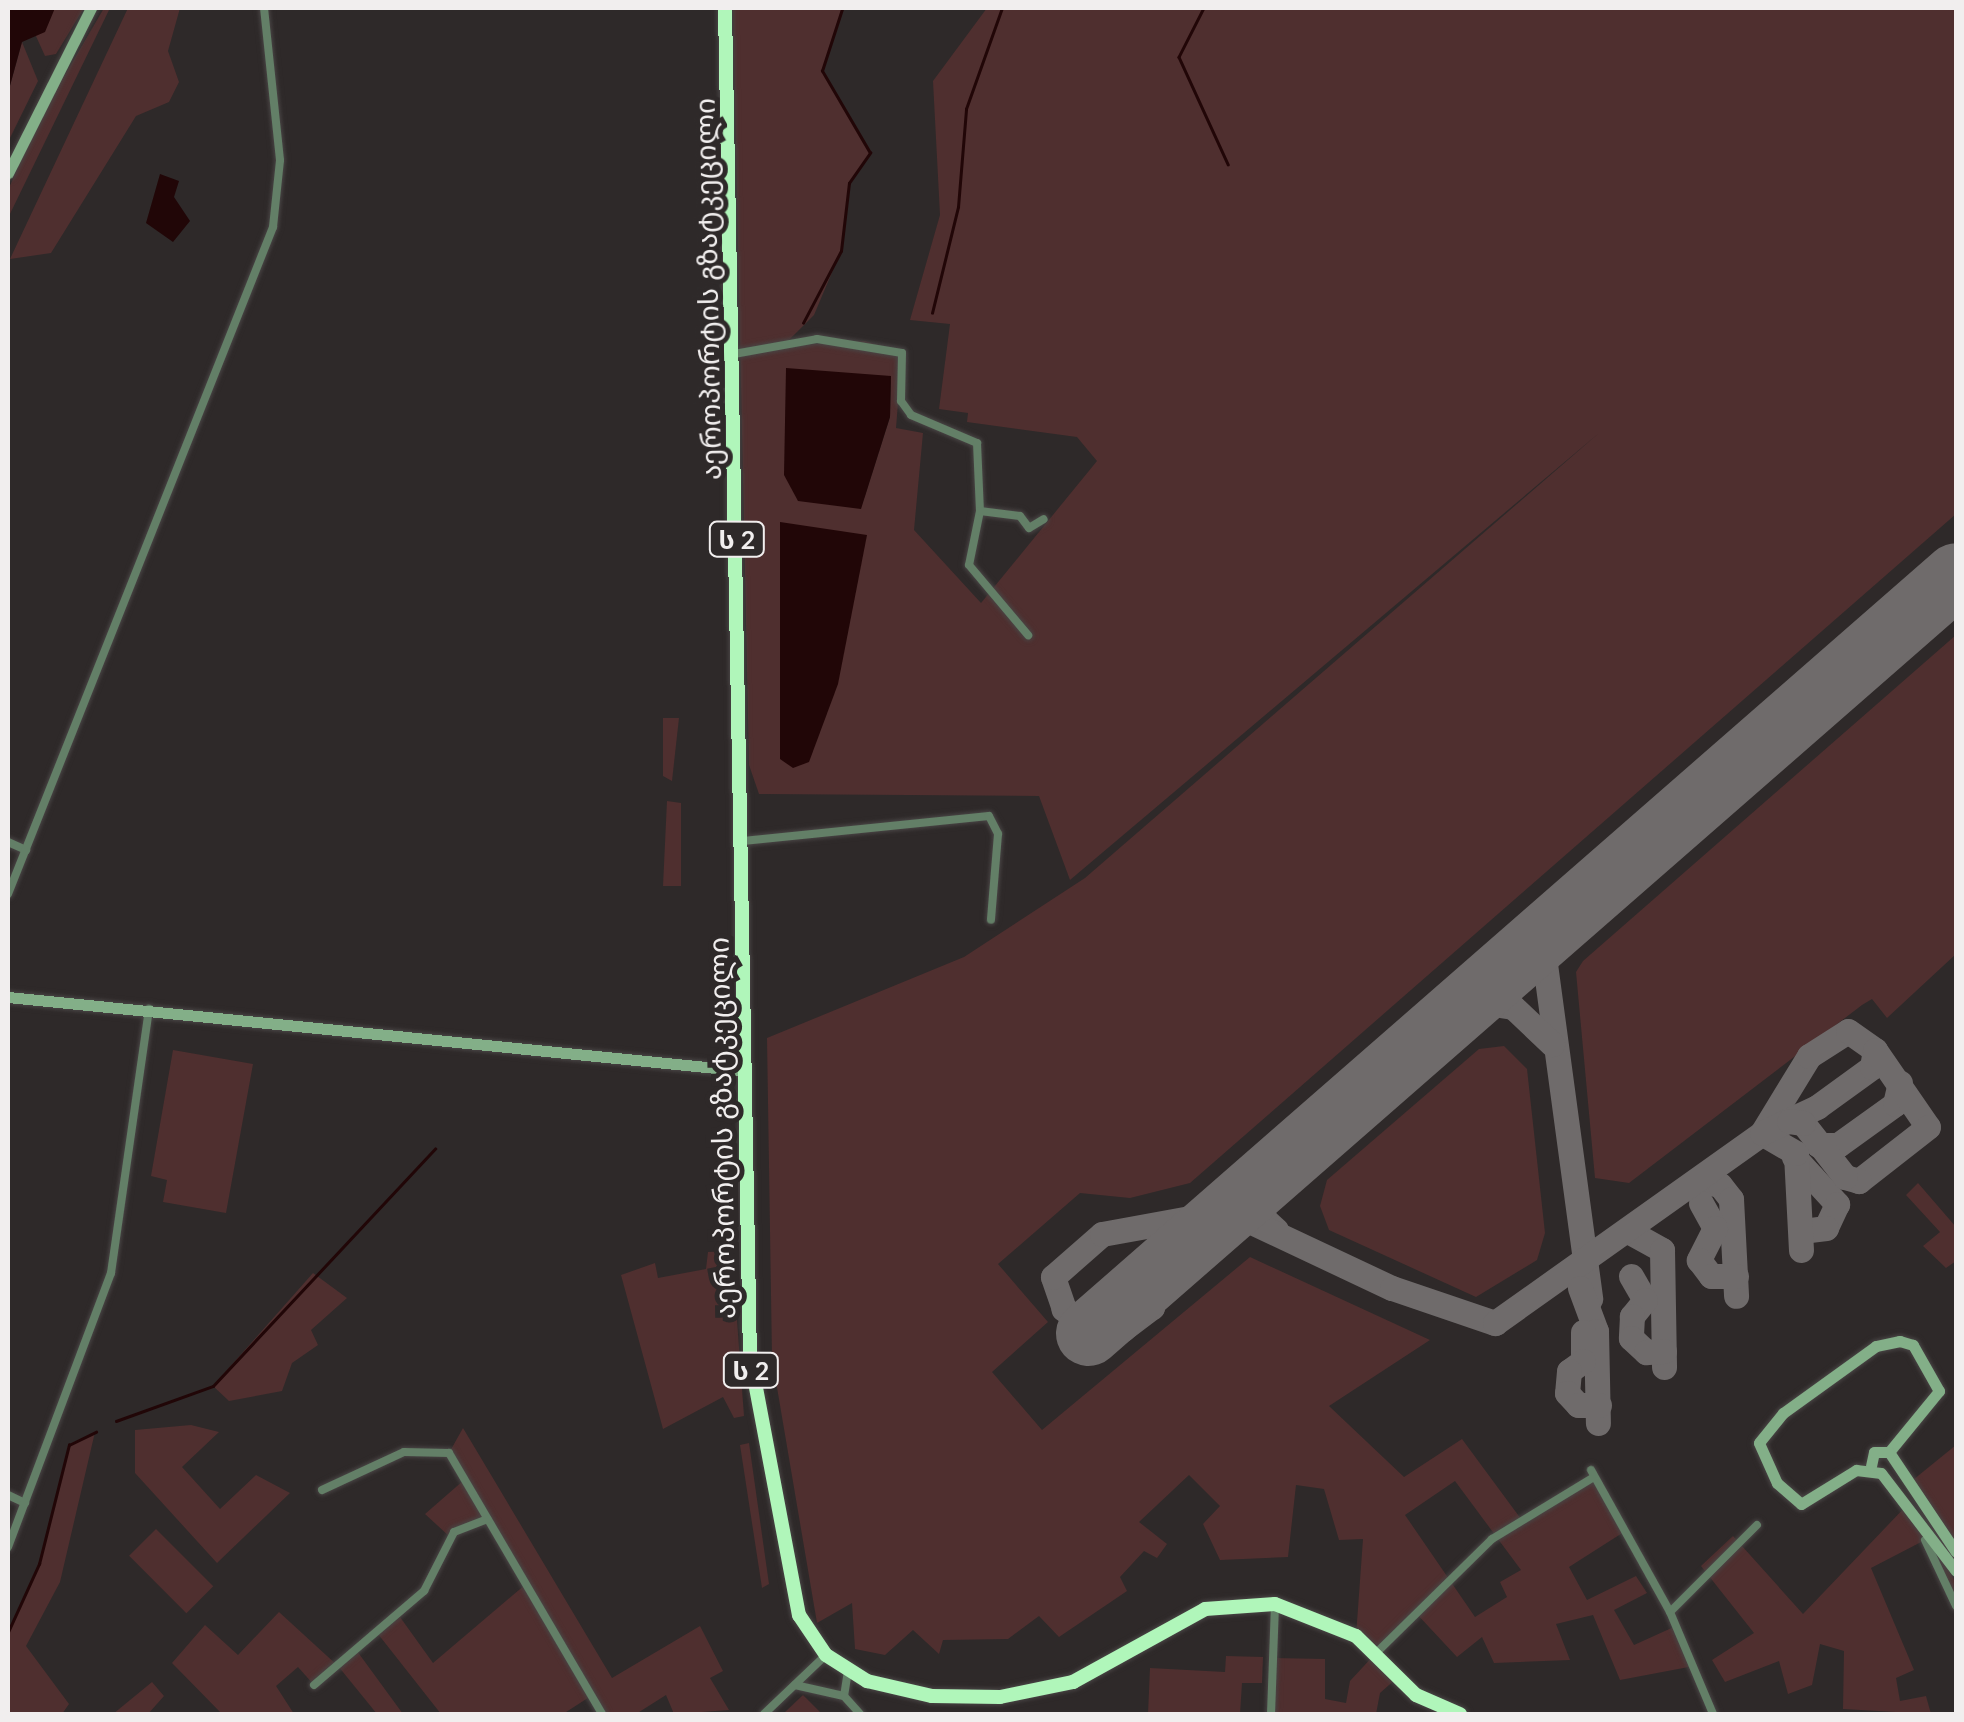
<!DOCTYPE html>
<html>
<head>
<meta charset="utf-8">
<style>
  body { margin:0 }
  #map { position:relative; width:1964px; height:1722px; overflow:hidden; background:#2e2929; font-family:Lato,"Noto Sans Georgian",sans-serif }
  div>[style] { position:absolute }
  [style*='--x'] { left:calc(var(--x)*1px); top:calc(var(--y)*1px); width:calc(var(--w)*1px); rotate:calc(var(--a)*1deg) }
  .green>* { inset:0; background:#4f2f2f; transform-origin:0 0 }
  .water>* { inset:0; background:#210607 }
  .stream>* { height:2.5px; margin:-1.25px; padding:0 1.25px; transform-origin:1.25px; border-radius:1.25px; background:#210607 }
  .taxiway>* { height:25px; margin:-12.5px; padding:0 12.5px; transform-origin:12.5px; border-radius:12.5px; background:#6f6b6b }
  .runway>* { height:65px; margin:-32.5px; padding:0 32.5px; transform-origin:32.5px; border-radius:32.5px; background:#6f6b6b }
  .roads { filter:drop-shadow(0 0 2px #494545) drop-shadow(0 0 2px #494545) }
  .street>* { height:8px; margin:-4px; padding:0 4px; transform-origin:4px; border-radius:4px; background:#637f67 }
  .secondary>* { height:11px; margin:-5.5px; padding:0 5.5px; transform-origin:5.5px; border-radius:5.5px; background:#83af88 }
  .highway>* { height:14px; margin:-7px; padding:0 7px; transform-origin:7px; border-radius:7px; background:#b0f6ba }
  span { translate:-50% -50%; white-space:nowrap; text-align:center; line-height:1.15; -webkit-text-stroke:10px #2e2929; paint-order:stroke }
  .shield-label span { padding:2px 8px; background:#2e2929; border:2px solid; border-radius:8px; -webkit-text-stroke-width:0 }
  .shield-label { font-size:25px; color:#f1eeee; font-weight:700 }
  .street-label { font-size:28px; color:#f1eeee }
  .frame { position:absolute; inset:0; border:10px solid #f1eeee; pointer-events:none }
</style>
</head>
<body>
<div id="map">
  <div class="green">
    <i style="clip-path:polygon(55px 8px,84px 8px,56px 54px,45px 56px,35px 34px)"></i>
    <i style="clip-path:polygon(104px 8px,110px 8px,8px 218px,8px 190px,42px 114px)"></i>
    <i style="clip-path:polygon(128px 8px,180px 8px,168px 51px,179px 82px,169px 102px,136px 116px,51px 253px,10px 259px)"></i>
    <i style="clip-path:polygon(evenodd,733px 8px,843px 8px,822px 71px,870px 153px,849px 183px,841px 251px,814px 315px,783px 346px,865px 341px,902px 353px,896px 428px,923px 433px,914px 530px,981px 603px,1097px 461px,1077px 437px,967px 422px,968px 413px,939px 409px,950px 324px,910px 320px,940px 215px,933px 81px,987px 8px,1956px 8px,1956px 514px,1190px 1183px,1130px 1198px,1080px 1193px,998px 1264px,1048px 1322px,992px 1372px,1042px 1430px,1250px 1257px,1430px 1340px,1329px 1406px,1404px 1477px,1462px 1439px,1521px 1519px,1594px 1477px,1627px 1530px,1569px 1567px,1587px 1600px,1636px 1576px,1647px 1593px,1614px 1610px,1634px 1645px,1676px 1626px,1694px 1666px,1620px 1680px,1593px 1615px,1556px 1624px,1570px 1660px,1494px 1663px,1482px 1637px,1457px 1657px,1415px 1612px,1376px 1653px,1397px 1678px,1380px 1693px,1376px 1714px,1271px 1714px,1273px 1658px,1325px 1659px,1325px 1699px,1346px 1703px,1350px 1681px,1375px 1654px,1356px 1636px,1363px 1539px,1339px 1540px,1324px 1489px,1296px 1485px,1288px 1557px,1220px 1560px,1203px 1524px,1220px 1506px,1189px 1475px,1139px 1522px,1167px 1544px,1157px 1558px,1144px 1551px,1120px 1577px,1127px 1591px,1059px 1637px,1039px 1616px,1008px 1639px,943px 1640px,939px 1654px,913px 1630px,885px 1655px,855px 1649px,852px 1603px,817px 1623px,772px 1358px,767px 1038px,964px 957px,1085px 878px,1599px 433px,1070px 880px,1039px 796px,759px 794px,749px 765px,733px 8px,891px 377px,890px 417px,861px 508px,891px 377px,733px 8px,1455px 1481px,1521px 1570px,1500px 1582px,1507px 1597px,1475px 1617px,1405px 1515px,1455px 1481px)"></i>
    <i style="clip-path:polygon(22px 42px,38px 81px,8px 142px,8px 93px)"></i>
    <i style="clip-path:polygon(1956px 635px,1956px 954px,1887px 1018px,1872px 999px,1862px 1005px,1629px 1183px,1595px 1178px,1576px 972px,1583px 961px)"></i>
    <i style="clip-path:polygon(663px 718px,679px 718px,672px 781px,663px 776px)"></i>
    <i style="clip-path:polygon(667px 801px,681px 803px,681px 886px,663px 886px)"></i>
    <i style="clip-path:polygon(1504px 1046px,1527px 1069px,1545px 1233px,1537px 1260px,1476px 1297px,1329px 1230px,1320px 1206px,1327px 1180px,1479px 1049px)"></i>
    <i style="clip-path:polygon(173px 1050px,253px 1064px,226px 1213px,163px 1202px,167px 1180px,151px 1176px)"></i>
    <i style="clip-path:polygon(1918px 1183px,1956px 1227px,1956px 1261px,1946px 1268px,1923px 1246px,1940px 1232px,1906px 1195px)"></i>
    <i style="clip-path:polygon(732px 1251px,744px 1416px,734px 1418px,723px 1397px,663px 1429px,621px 1275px,655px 1263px,658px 1278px,706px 1269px,708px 1252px)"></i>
    <i style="clip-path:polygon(313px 1273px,347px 1298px,311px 1330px,318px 1345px,292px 1363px,282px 1391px,229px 1401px,213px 1386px)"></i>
    <i style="clip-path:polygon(191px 1425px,219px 1432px,182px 1467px,220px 1509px,256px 1475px,290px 1493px,217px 1563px,135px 1473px,135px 1430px)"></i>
    <i style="clip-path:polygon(463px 1428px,612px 1678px,700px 1626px,723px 1671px,710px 1678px,729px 1710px,674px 1714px,666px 1695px,636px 1714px,602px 1714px,591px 1696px,563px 1714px,441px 1714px,378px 1634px,400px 1617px,433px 1663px,526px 1584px,488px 1519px,450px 1537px,425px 1514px,464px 1480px,449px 1453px)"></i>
    <i style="clip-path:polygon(95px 1432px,60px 1582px,26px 1646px,69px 1704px,62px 1714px,8px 1714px,8px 1632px,39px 1564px,69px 1445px)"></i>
    <i style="clip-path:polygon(749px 1443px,769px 1584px,762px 1588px,740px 1445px)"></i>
    <i style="clip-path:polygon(1956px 1445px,1956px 1552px,1908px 1484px)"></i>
    <i style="clip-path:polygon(1908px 1504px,1956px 1583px,1956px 1606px,1925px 1540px,1871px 1568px,1914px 1670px,1896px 1678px,1900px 1701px,1926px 1696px,1931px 1714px,1843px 1709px,1844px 1651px,1820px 1644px,1812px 1685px,1788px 1694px,1779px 1661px,1725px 1682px,1712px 1660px,1754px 1633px,1701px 1566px,1733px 1536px,1803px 1614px)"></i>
    <i style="left:156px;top:1529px;width:81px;height:38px;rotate:45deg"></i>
    <i style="clip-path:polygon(279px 1612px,338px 1666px,357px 1651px,403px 1714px,377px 1714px,338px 1666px,314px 1685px,298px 1667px,276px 1686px,294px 1714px,222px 1714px,172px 1663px,205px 1625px,238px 1655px)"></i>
    <i style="clip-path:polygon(1226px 1656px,1263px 1657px,1262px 1683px,1242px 1683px,1240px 1714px,1148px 1714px,1150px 1668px,1225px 1672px)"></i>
    <i style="clip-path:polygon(152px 1682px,164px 1696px,148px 1714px,113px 1714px)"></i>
    <i style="clip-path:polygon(803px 1695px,822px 1714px,783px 1714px)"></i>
  </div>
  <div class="water">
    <i style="clip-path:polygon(8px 8px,55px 8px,45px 32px,22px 42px,8px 93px)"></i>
    <i style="clip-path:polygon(160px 174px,179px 181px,174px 197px,190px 221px,173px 242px,146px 223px)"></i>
    <i style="clip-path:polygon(786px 368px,891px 376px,890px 417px,861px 509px,798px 501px,784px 475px)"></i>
    <i style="clip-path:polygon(780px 522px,867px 535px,838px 684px,809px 762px,793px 768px,780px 759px)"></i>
  </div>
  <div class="stream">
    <i style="--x:1204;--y:8;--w:55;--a:117"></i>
    <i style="--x:1179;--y:57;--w:118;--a:65.4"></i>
    <i style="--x:932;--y:313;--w:109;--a:-76.2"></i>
    <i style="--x:958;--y:207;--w:98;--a:-85.3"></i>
    <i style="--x:966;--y:109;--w:107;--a:-70.4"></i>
    <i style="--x:803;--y:323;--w:81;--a:-62.2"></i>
    <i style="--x:841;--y:251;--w:68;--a:-83.3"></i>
    <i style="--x:849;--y:183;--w:37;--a:-55"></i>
    <i style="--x:870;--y:153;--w:95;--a:-120.3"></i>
    <i style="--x:822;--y:71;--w:65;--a:-72.1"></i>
    <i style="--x:116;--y:1421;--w:103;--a:-19.8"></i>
    <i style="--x:213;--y:1386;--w:325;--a:-46.9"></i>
    <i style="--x:8;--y:1632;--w:75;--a:-65.5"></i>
    <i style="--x:39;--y:1564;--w:123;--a:-75.9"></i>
    <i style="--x:69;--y:1445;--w:30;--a:-26"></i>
  </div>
  <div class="taxiway">
    <i style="--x:1579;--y:905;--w:30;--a:135"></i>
    <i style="--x:1558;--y:926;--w:40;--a:108.9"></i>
    <i style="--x:1545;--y:964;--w:338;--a:82.3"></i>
    <i style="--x:1453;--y:1015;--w:31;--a:-25"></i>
    <i style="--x:1481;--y:1002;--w:32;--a:9"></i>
    <i style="--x:1513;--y:1007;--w:54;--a:43.5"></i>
    <i style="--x:1818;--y:1145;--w:20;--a:0"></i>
    <i style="--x:1838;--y:1145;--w:70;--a:-35.7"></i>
    <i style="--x:1895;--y:1104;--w:22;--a:-77"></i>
    <i style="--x:1794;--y:1157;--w:64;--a:47.5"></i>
    <i style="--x:1837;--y:1204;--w:26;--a:115"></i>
    <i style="--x:1826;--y:1228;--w:25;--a:173"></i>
    <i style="--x:1696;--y:1181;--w:24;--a:9"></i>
    <i style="--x:1720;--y:1185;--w:18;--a:52"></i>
    <i style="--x:1731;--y:1199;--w:97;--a:87"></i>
    <i style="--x:1701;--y:1203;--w:29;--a:61"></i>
    <i style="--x:1715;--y:1228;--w:36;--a:117"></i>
    <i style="--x:1699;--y:1260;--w:20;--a:53"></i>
    <i style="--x:1711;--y:1276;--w:25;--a:0"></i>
    <i style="--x:1276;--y:1230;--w:16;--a:-137"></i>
    <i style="--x:1264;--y:1219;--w:28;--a:-98"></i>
    <i style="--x:1260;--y:1191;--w:40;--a:-49"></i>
    <i style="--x:1628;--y:1231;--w:39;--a:29"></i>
    <i style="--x:1662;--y:1250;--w:117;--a:89"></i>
    <i style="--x:1801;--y:1250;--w:97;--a:-93"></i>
    <i style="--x:1796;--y:1153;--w:39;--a:-150"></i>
    <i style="--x:1762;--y:1133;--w:90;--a:-58.6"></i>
    <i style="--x:1809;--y:1056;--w:46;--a:-32.7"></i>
    <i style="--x:1848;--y:1031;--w:33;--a:35"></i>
    <i style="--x:1160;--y:1270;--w:38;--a:102"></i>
    <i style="--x:1152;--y:1307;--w:36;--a:143"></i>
    <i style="--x:1123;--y:1329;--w:29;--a:-178"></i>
    <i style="--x:1094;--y:1328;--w:36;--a:-148"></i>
    <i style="--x:1064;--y:1309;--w:34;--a:-109"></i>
    <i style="--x:1053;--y:1277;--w:65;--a:-41.3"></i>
    <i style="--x:1102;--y:1234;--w:128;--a:-10.3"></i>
    <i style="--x:1228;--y:1211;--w:181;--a:25.2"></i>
    <i style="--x:1392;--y:1288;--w:109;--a:18.8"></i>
    <i style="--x:1495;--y:1323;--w:328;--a:-35.4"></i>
    <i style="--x:1762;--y:1133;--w:61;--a:-25.3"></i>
    <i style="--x:1817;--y:1107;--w:68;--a:-36"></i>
    <i style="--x:1872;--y:1067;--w:17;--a:-80"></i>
    <i style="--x:1875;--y:1050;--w:93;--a:55.5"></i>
    <i style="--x:1928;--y:1127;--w:88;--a:142"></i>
    <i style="--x:1859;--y:1181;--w:15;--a:-164"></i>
    <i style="--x:1845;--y:1177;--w:68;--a:-127.9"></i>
    <i style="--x:1803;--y:1123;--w:14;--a:-172"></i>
    <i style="--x:1631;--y:1276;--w:28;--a:60"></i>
    <i style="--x:1645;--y:1300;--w:21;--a:129"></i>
    <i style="--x:1632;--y:1316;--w:22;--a:93"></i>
    <i style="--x:1631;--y:1338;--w:21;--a:43"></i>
    <i style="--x:1646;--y:1352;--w:18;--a:-3"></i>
    <i style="--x:1580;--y:1288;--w:46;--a:69.6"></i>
    <i style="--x:1596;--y:1331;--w:92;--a:88.8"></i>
    <i style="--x:1583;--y:1332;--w:29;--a:90"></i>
    <i style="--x:1583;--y:1361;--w:17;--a:144"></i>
    <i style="--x:1569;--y:1371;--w:22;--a:95"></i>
    <i style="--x:1567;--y:1393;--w:16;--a:47"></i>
    <i style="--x:1578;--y:1405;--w:21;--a:0"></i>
  </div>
  <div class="runway">
    <i style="--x:1088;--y:1333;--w:1152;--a:-41.13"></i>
  </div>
  <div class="roads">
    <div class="street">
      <i style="--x:734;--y:354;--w:84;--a:-10.2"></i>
      <i style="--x:817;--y:339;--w:86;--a:9.4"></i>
      <i style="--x:902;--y:353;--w:48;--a:91.2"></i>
      <i style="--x:901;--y:401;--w:17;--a:54"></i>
      <i style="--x:911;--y:415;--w:72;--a:23"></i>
      <i style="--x:977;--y:443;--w:68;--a:87.5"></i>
      <i style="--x:980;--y:511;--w:55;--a:101.5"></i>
      <i style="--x:969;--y:565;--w:92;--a:49.9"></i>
      <i style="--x:980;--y:511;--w:40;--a:7.1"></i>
      <i style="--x:1020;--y:516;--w:15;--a:53"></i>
      <i style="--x:1029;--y:528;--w:17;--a:-31"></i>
      <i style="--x:743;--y:841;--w:247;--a:-5.8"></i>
      <i style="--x:989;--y:816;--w:20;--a:63"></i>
      <i style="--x:998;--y:834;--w:86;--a:94.7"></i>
      <i style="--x:8;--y:842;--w:20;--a:24"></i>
      <i style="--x:8;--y:894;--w:718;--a:-68.33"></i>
      <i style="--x:273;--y:227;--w:67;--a:-84"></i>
      <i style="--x:280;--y:160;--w:153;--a:-96"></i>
      <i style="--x:1591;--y:1470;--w:162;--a:60.9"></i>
      <i style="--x:1670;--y:1612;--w:111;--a:67.1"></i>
      <i style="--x:322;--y:1490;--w:90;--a:-24.9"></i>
      <i style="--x:404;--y:1452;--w:45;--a:1.3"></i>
      <i style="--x:449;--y:1453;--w:303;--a:59.6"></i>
      <i style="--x:8;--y:1495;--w:19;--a:25"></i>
      <i style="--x:1925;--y:1540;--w:73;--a:64.8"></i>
      <i style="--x:8;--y:1547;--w:293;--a:-69.4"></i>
      <i style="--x:111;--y:1273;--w:267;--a:-81.8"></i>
      <i style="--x:1670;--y:1612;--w:123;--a:-45"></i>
      <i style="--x:1375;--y:1654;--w:164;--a:-44.5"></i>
      <i style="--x:1492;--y:1539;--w:119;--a:-31.3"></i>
      <i style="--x:848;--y:1671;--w:25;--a:99"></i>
      <i style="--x:844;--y:1696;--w:24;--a:48"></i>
      <i style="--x:314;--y:1685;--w:145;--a:-40.5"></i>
      <i style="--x:424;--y:1591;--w:66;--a:-63"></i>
      <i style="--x:454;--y:1532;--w:36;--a:-21"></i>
      <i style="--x:795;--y:1685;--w:50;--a:12.7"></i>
      <i style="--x:764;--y:1714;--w:86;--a:-43.6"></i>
      <i style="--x:1271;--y:1714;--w:110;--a:-87.9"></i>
    </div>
    <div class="secondary">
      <i style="--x:8;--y:173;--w:185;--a:-63.3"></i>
      <i style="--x:8;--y:997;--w:741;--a:5.73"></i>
      <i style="--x:1889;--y:1452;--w:79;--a:-50.7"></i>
      <i style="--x:1939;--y:1391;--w:53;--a:-119.5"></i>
      <i style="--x:1913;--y:1345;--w:14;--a:-163"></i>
      <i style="--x:1900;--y:1341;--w:25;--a:168"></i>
      <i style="--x:1876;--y:1346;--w:115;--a:144.2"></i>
      <i style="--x:1783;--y:1413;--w:38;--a:129"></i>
      <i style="--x:1759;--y:1443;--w:44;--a:65.8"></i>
      <i style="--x:1777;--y:1483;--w:32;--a:41"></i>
      <i style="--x:1801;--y:1504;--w:65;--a:-31.7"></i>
      <i style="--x:1856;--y:1470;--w:25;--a:7"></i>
      <i style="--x:1881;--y:1473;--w:123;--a:52.6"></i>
      <i style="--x:1889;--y:1452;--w:120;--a:56.2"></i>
      <i style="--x:1871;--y:1466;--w:14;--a:-78"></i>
      <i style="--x:1874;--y:1452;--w:15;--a:0"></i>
    </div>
    <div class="highway">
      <i style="--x:725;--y:8;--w:1348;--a:88.94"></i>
      <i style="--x:750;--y:1356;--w:264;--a:79.3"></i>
      <i style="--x:799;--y:1615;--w:48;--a:56"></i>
      <i style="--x:826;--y:1655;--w:49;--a:32.4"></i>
      <i style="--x:867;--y:1681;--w:67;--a:13"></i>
      <i style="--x:932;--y:1696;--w:68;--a:0.8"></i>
      <i style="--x:1000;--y:1697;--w:75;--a:-11.6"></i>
      <i style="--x:1073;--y:1682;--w:151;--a:-28.9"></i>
      <i style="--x:1205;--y:1609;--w:70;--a:-4.1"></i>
      <i style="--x:1275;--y:1604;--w:87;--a:21.6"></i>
      <i style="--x:1356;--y:1636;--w:84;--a:44.5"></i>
      <i style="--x:1416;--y:1695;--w:48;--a:23.4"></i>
    </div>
  </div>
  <div class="shield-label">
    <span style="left:737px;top:539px">ს 2</span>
    <span style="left:751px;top:1370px">ს 2</span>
  </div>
  <div class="street-label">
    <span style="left:707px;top:289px;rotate:-91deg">აეროპორტის გზატკეცილი</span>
    <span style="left:721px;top:1128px;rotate:-91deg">აეროპორტის გზატკეცილი</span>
  </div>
  <div class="frame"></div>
</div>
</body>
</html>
